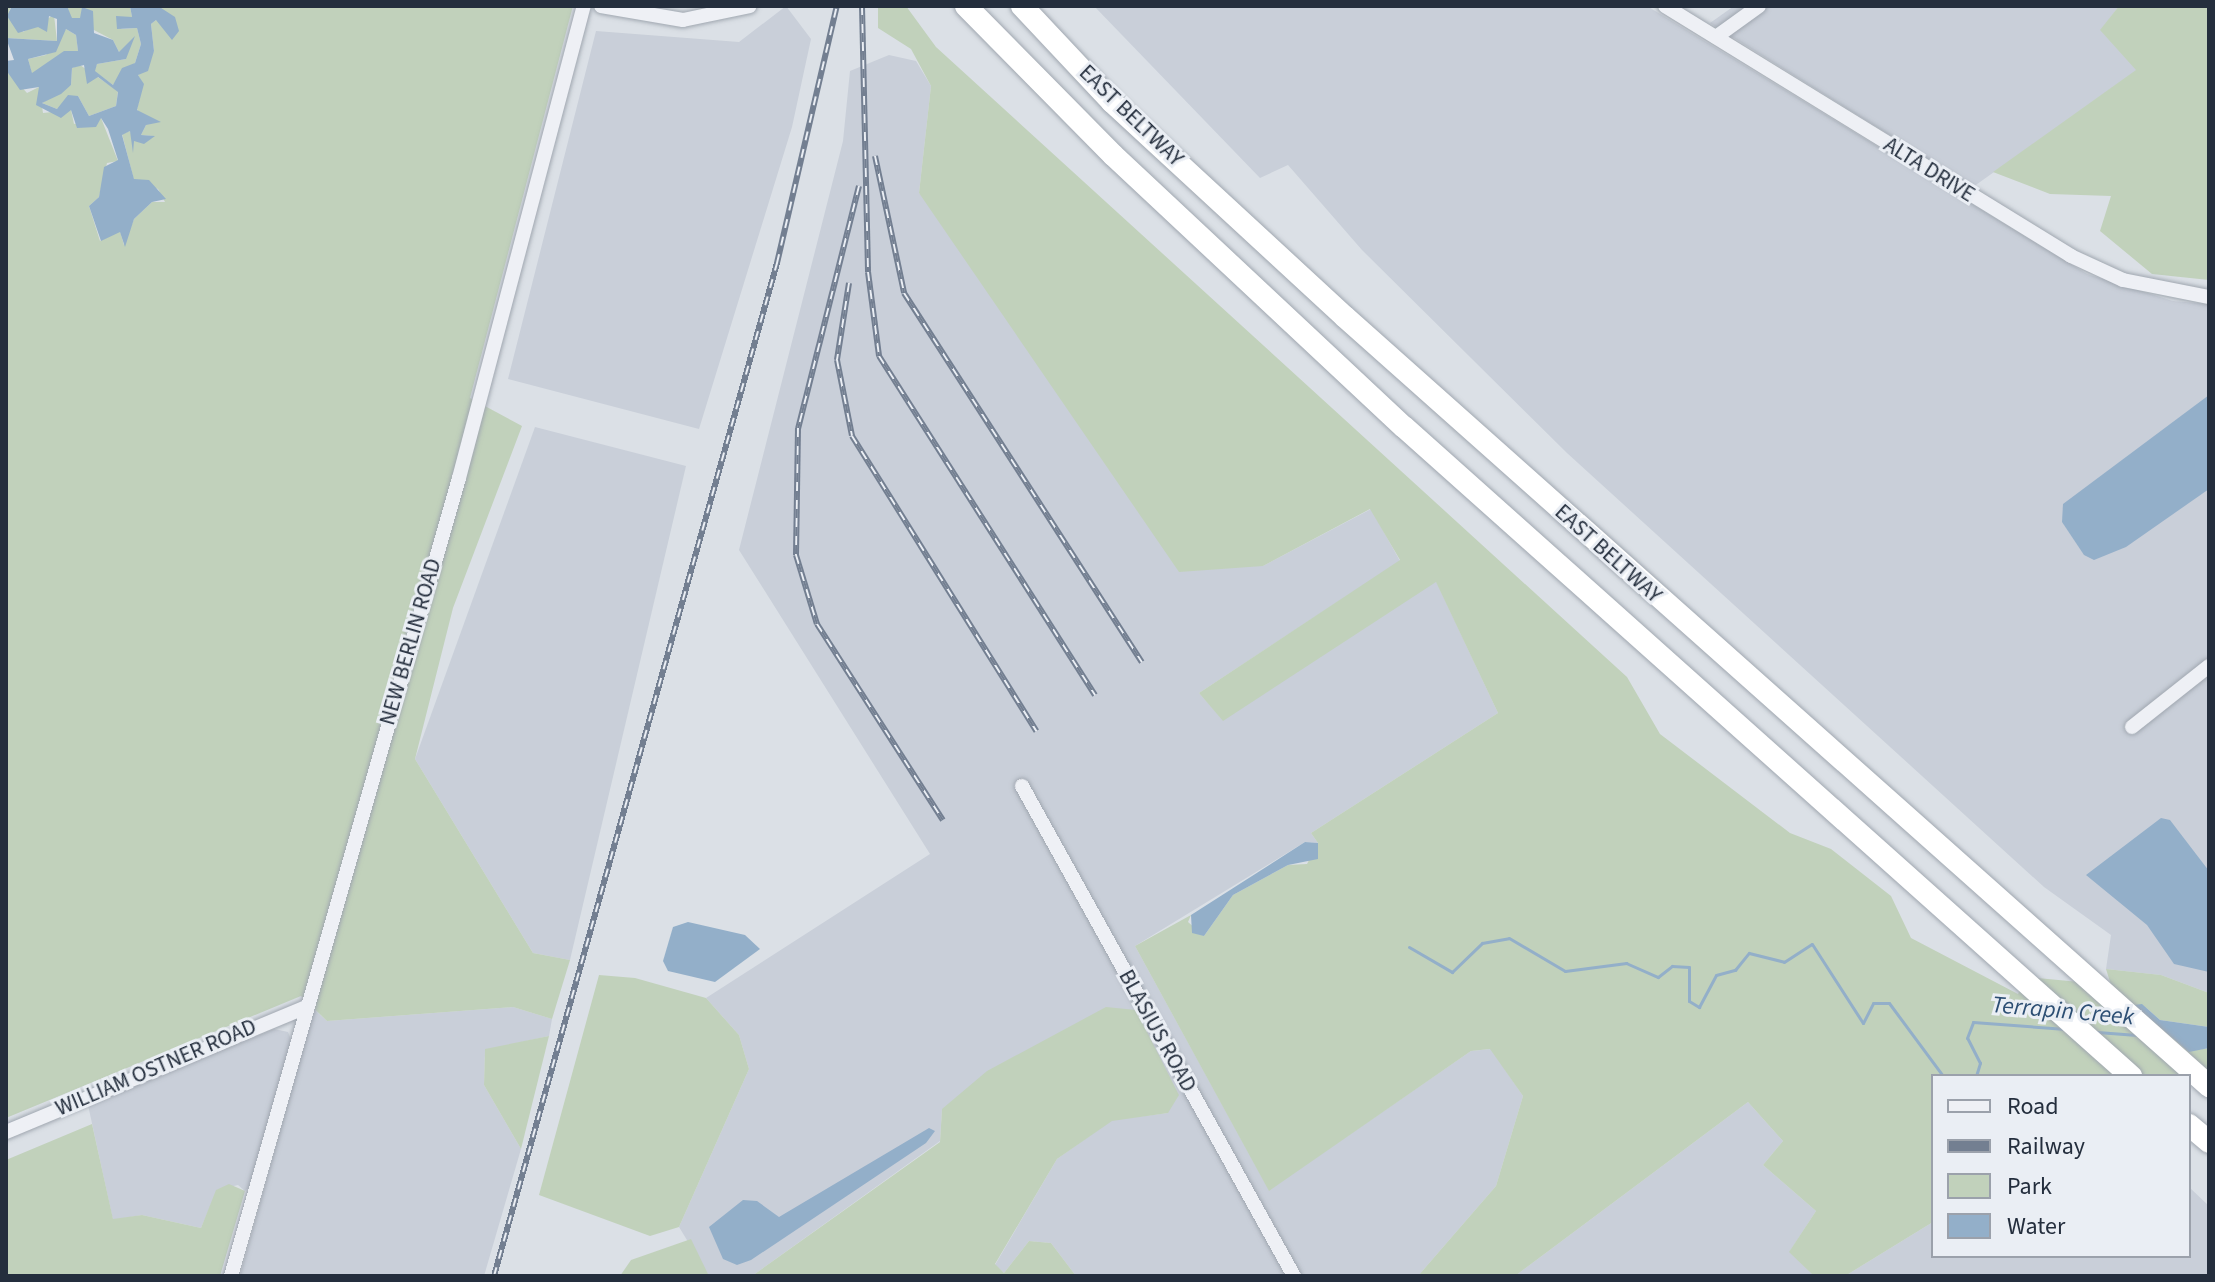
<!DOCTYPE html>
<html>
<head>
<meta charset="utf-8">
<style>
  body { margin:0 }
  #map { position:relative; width:2215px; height:1282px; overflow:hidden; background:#dbe0e6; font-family:"Source Sans 3",sans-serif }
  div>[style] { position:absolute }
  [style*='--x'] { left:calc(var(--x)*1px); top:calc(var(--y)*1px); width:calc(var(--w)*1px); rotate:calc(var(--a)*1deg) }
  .built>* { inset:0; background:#c9cfd9 }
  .green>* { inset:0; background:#c1d1bb }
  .water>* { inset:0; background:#93afc9 }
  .stream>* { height:3px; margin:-1.5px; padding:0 1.5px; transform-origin:1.5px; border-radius:1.5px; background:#93afc9 }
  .roads { filter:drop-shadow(0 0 2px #a0a7b0) drop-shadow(0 0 2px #a0a7b0) }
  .minor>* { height:14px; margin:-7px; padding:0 7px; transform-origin:7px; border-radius:7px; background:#eef0f5 }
  .highway>* { height:22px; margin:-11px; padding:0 11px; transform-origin:11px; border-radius:11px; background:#fff }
  .rail>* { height:6px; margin-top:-3px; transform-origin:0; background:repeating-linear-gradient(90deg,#eaeef4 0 9px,#737f91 0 18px); box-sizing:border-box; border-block:2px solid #737f91 }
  span { translate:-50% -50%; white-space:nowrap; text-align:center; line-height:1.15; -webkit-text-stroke:6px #eaeef4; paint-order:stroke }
  .street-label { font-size:22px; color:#242e3d }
  .water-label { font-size:24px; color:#2c4e73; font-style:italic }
  .frame { position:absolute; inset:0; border:8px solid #242e3d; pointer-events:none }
  .legend { position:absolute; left:1931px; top:1074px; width:260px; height:184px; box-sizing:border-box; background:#eaeef4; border:2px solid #9ba1ab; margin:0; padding:10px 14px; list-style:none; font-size:24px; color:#242e3d }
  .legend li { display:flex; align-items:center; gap:16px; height:40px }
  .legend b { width:40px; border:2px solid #9ba1ab }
</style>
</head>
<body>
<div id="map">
  <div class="built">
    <i style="clip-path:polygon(786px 6px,811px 39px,792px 127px,699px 429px,508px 379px,596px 31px,739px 42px)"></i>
    <i style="clip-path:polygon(1094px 6px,1647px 6px,2087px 274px,2173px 301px,2209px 304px,2209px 993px,2161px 975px,2106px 969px,2111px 935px,2044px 887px,1567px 453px,1362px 250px,1288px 165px,1260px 178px)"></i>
    <i style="clip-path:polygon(1734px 6px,2119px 6px,2101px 30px,2137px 70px,1973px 187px,1710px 23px)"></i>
    <i style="clip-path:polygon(889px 55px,916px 61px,931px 86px,919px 193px,1263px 566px,1371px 509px,1400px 561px,1199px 693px,1223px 720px,1436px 581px,1498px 713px,1311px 833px,1318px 843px,1305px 842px,1135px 946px,1269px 1190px,1471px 1051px,1491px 1049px,1523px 1096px,1496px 1186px,1418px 1276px,1076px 1276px,1051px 1243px,1029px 1241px,1004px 1273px,995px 1265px,1057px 1159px,1112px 1120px,1168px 1113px,942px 1109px,940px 1141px,752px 1276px,709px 1276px,679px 1227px,749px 1069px,739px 1035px,706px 998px,930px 854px,739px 550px,843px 141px,850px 71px)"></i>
    <i style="clip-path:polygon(535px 427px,686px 466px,570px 960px,533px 953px,415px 759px)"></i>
    <i style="clip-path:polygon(513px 1007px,552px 1019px,549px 1036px,485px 1050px,484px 1085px,521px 1149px,484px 1276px,240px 1276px,314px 1009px,327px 1021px)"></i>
    <i style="clip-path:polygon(274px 1029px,288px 1032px,292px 1042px,255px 1181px,245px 1191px,238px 1185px,217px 1190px,201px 1228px,142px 1215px,113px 1220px,88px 1105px)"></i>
    <i style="clip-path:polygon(1748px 1102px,1783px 1141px,1763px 1165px,1816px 1211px,1790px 1251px,1814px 1276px,1515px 1276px)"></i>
    <i style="clip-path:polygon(2189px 1187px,2209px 1206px,2209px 1276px,1845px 1276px,1933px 1222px,1933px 1256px,2189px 1256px)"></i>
  </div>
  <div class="green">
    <i style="clip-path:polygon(6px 6px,12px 6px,9px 11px,23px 32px,54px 15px,57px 41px,6px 38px)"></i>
    <i style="clip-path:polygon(67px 6px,130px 6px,132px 17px,121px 29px,137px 28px,141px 44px,135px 63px,113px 85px,94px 71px,97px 64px,126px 59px,126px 50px,119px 52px,113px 40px,71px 18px)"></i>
    <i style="clip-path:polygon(158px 6px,573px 6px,470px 398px,522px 426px,453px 608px,415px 759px,533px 953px,570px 960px,552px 1019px,513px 1007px,327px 1021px,301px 996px,6px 1118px,6px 70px,27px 93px,39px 87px,43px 113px,71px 110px,74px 124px,101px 118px,118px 161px,107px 163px,99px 197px,89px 206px,100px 241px,120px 231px,124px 245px,134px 219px,152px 202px,165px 202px,158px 189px,134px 180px,122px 134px,130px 131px,134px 141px,153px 136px,141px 135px,146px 125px,137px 109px,143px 84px,138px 75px,154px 51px,151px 24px,156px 20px,178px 31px)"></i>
    <i style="clip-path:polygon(878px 6px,906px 6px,936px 47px,1627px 677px,1660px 734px,1790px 833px,1831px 849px,1891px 896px,1911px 938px,2018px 994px,2026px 977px,2111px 985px,2106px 969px,2161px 975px,2209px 993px,2209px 1027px,2160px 1020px,2142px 1004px,2189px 1051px,2209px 1048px,2209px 1081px,2189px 1085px,2189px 1076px,1933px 1076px,1933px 1222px,1845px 1276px,1814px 1276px,1789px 1252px,1816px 1211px,1763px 1165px,1783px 1141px,1748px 1102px,1515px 1276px,1418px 1276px,1496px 1186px,1523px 1096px,1490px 1049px,1471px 1051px,1269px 1191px,1135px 946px,1191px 915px,1188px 922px,1204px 936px,1233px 895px,1288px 865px,1307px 864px,1318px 843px,1311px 833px,1498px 713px,1436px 582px,1223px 721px,1199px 693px,1400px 560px,1370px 509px,1263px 566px,1179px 572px,919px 193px,931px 86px,911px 49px,878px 28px)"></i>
    <i style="clip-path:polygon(2119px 6px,2209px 6px,2209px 280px,2152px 274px,2100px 231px,2111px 196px,2050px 194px,1993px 172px,2136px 70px,2100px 30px)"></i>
    <i style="clip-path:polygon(66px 29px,76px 35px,78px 51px,32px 74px,28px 59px,46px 55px)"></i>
    <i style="clip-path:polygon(80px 65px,118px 91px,116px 106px,89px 116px,78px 96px,57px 109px,42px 103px,71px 85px,72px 68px)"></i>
    <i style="clip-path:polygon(599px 975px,635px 978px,706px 998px,739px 1035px,749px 1069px,679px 1227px,650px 1236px,539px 1195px)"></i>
    <i style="clip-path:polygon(1106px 1007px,1136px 1010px,1179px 1095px,1168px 1113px,1112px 1121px,1057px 1159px,995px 1264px,1004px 1273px,1029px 1241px,1051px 1243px,1076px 1276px,752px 1276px,940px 1142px,942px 1109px,987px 1071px)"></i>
    <i style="clip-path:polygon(549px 1036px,521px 1149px,484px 1085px,485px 1049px)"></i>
    <i style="clip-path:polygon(92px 1124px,113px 1219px,142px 1215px,201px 1228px,216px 1190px,229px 1184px,245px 1191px,220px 1276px,6px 1276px,6px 1160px)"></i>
    <i style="clip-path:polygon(691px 1239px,709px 1276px,620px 1276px,631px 1260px)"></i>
  </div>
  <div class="water">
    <i style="clip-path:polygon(evenodd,12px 6px,67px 6px,72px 18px,80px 18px,82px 7px,93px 11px,94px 33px,113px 40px,119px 52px,135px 36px,126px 59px,97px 64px,95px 71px,113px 85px,122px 68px,135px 63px,141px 44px,137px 28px,117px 29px,116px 16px,132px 17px,130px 6px,158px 6px,175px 17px,179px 31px,172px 40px,156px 20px,151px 24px,154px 51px,148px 71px,138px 75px,144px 84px,137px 110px,161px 122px,146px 125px,141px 135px,155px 136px,144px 144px,134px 141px,133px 153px,130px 131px,122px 135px,134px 179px,149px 180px,166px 199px,152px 202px,134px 219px,125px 247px,120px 232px,101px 241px,89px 206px,99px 197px,104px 167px,118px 160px,108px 129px,101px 118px,96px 127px,77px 128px,71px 110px,61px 118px,36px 105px,39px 87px,20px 90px,6px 70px,6px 61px,14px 60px,6px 38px,57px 41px,57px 19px,49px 16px,47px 32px,38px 27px,18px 33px,7px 16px,12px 6px,66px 29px,76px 35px,78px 51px,64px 51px,32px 73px,28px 59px,56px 52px,66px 29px,12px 6px,84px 65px,87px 84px,98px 77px,118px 92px,116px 106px,89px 116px,78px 96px,68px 95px,57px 109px,42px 103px,61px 94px,71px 85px,72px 68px,84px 65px)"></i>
    <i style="clip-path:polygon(2209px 395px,2209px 489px,2126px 547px,2094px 560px,2084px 555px,2062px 522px,2063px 504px)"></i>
    <i style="clip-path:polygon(2161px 818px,2170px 820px,2209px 871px,2209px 972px,2174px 964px,2147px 925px,2086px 875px)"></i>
    <i style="clip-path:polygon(1305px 842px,1318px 843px,1318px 859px,1288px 865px,1233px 895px,1204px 936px,1192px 933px,1191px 915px)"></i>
    <i style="clip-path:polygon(688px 922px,745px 935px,760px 949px,715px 982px,668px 971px,663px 961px,673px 927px)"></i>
    <i style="clip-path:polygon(2142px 1004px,2160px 1020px,2209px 1027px,2209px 1048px,2189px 1052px,2134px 1005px)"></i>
    <i style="clip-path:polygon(929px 1128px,935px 1131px,926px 1143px,751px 1260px,737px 1265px,723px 1259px,709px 1227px,743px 1200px,757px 1201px,779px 1217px)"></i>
  </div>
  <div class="stream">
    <i style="--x:1409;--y:947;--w:50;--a:30.2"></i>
    <i style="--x:1452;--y:972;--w:42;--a:-44"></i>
    <i style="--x:1482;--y:943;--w:27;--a:-10"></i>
    <i style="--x:1509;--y:938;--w:65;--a:30.5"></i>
    <i style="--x:1565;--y:971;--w:62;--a:-7.5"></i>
    <i style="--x:1626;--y:963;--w:35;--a:24"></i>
    <i style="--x:1658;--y:977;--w:18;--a:-38"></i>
    <i style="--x:1672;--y:966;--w:17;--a:3"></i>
    <i style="--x:1689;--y:967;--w:34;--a:90"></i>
    <i style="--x:1689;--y:1001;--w:12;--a:31"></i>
    <i style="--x:1699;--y:1007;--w:36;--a:-62"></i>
    <i style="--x:1716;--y:975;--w:20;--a:-15"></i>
    <i style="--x:1735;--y:970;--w:22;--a:-51"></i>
    <i style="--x:1749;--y:953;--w:36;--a:14"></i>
    <i style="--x:1784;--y:962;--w:33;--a:-33"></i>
    <i style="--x:1812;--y:944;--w:94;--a:57.2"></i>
    <i style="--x:1863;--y:1023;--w:22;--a:-63"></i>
    <i style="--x:1873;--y:1003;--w:16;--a:0"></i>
    <i style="--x:1889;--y:1003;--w:91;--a:53.5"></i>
    <i style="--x:2097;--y:1032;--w:40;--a:4.3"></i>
    <i style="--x:1976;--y:1076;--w:14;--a:-73"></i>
    <i style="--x:1980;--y:1063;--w:28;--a:-117"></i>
    <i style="--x:1967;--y:1038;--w:17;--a:-69"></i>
    <i style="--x:1973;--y:1022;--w:93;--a:4.3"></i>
  </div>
  <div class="roads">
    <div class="minor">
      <i style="--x:601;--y:6;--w:83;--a:9.7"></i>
      <i style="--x:683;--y:20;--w:68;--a:-11.8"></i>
      <i style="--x:1665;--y:6;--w:477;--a:31.6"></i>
      <i style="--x:2071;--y:256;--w:57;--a:24.8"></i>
      <i style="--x:2123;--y:280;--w:88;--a:11.2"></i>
      <i style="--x:1716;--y:37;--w:53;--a:-35.8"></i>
      <i style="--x:2132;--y:727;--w:98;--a:-38.4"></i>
      <i style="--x:1022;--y:786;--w:560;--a:60.97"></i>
      <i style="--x:6;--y:1132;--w:326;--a:-22.6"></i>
      <i style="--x:231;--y:1276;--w:830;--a:-74.05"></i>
      <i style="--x:459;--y:478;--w:488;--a:-75.2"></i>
    </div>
    <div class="highway">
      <i style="--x:966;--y:6;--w:209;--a:45.4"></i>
      <i style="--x:1113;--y:155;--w:398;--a:43.1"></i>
      <i style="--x:1404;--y:427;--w:975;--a:41.76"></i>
      <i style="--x:1022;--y:6;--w:132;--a:46.8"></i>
      <i style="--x:1112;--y:102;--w:317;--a:42.7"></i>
      <i style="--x:1345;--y:317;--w:1157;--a:41.67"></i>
      <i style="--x:2189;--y:1125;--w:26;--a:40"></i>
    </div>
  </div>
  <div class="rail">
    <i style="--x:862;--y:6;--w:266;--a:88.7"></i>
    <i style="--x:868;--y:272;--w:85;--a:82.5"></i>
    <i style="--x:879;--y:356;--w:402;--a:57.5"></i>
    <i style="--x:875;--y:156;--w:140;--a:78"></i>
    <i style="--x:904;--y:293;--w:439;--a:57.2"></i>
    <i style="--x:859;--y:186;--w:250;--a:104.1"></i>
    <i style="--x:798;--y:428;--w:127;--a:90.9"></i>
    <i style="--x:796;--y:555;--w:72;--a:73.1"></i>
    <i style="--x:817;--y:624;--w:233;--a:57.3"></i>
    <i style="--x:849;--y:283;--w:78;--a:98.9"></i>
    <i style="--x:837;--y:360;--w:77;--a:78.8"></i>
    <i style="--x:852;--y:436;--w:348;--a:58"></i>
    <i style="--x:494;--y:1276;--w:1052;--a:-74.39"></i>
    <i style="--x:777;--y:263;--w:264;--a:-76.9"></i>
  </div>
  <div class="street-label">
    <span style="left:1131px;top:116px;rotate:44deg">EAST BELTWAY</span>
    <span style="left:1929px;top:170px;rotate:32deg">ALTA DRIVE</span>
    <span style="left:1608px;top:554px;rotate:42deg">EAST BELTWAY</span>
    <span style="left:411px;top:642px;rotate:-74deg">NEW BERLIN ROAD</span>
    <span style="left:1157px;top:1031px;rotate:61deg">BLASIUS ROAD</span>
    <span style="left:156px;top:1068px;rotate:-23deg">WILLIAM OSTNER ROAD</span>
  </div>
  <div class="water-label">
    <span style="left:2063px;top:1011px;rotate:5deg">Terrapin Creek</span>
  </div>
  <div class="frame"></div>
  <ul class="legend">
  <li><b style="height:10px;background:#eef0f5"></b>Road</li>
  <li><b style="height:10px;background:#737f91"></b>Railway</li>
  <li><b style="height:22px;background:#c1d1bb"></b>Park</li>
  <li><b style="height:22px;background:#93afc9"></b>Water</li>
  </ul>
</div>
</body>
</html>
